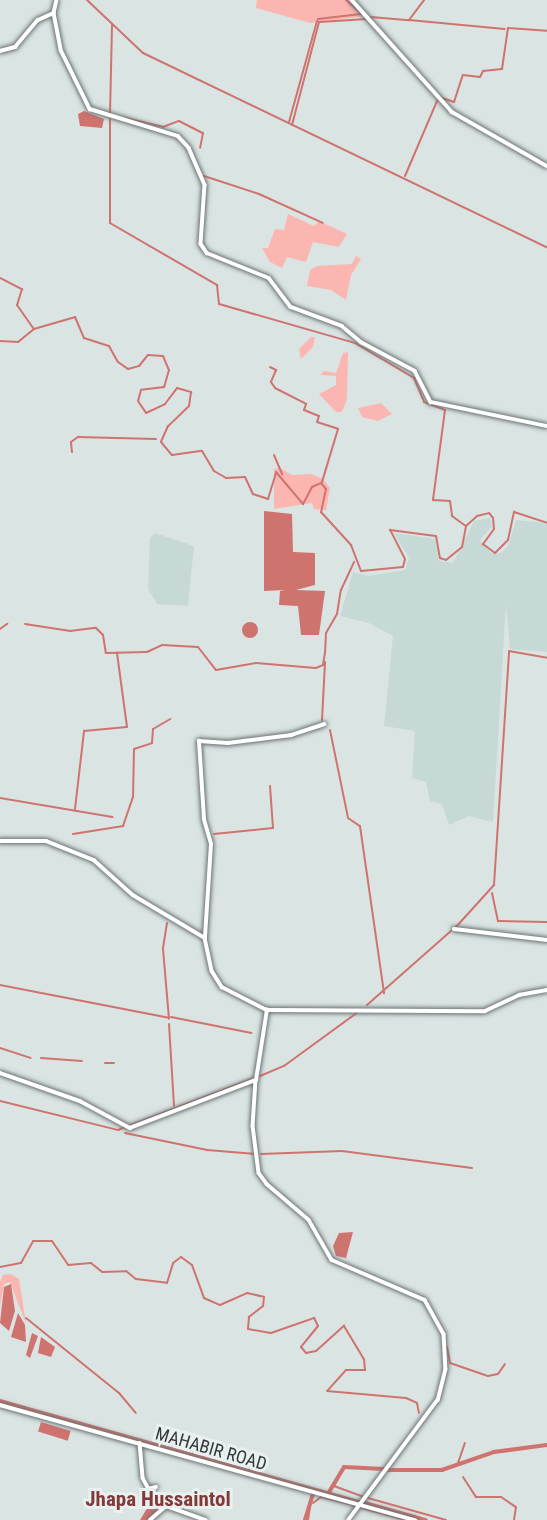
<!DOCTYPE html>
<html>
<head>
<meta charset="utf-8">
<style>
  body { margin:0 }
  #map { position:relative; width:547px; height:1520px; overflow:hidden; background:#dae4e3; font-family:"Roboto Condensed",sans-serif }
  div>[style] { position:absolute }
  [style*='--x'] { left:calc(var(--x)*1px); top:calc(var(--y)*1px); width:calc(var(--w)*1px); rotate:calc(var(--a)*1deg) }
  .built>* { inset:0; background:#c6d9d7 }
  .green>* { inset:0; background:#fcb6b1 }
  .water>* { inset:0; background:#cf736f; transform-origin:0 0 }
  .round { border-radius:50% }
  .stream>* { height:2px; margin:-1px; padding:0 1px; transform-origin:1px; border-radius:1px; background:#cf736f }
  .canal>* { height:3.5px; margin:-1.75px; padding:0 1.75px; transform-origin:1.75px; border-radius:1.75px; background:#cf736f }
  .roads { filter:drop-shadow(0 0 2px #6a7372) drop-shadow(0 0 2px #6a7372) }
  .minor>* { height:3.5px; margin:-1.75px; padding:0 1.75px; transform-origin:1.75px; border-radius:1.75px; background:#fff }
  span { translate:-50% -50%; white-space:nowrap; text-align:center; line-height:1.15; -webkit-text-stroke:6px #e8f1f0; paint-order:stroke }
  .street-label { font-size:18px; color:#343838 }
  .quarter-label { font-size:21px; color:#823a38; font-weight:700 }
</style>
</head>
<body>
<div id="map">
  <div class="built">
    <i style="clip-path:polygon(490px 518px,492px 526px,480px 540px,491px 553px,501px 553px,508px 546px,516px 520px,547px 523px,547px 652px,510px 649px,506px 603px,493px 822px,469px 816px,449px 825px,442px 804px,430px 801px,426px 782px,412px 778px,415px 731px,384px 726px,393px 636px,369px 623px,340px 616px,353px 572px,369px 576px,405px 570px,409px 558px,394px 533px,435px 539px,439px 561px,453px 563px,474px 521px)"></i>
    <i style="clip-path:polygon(155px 533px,194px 546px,188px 606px,157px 604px,148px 589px,150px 538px)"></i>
  </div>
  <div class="green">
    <i style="clip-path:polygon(257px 0,352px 0,367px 16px,310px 23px,256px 8px)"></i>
    <i style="clip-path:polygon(288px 214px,314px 226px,319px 221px,347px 234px,339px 247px,313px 242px,306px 262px,287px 257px,282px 268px,270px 262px,262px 248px,268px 248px,275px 229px,284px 230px)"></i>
    <i style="clip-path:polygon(356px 256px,361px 259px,351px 275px,346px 300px,331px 290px,307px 286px,310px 270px,317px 266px,352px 264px)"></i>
    <i style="clip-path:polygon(311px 337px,315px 337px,313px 347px,301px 359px,299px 349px)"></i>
    <i style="clip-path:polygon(348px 352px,347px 399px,342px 412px,336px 412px,319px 394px,336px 385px,336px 376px,320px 375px,324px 371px,336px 373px,343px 353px)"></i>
    <i style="clip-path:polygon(381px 403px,392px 414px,378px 421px,362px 417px,358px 408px)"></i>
    <i style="clip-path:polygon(280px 468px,292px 475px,311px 474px,323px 479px,330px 488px,326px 510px,314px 509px,312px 503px,274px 509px,274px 469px)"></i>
    <i style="clip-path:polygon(11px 1274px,19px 1279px,26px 1324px,10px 1282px,4px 1284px,0 1306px,0 1282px,3px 1275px)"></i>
  </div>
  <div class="water">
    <i style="clip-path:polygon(84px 111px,104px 119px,102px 128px,80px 126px,78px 114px)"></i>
    <i style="clip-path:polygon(264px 511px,292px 514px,293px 552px,315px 553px,315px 585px,296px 590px,325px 591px,319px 635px,301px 635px,298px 606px,279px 605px,280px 591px,285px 590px,264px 591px)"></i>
    <i class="round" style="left:242px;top:622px;width:16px;height:16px"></i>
    <i style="clip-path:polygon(353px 1232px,346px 1258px,336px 1256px,333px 1246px,339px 1233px)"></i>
    <i style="clip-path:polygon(11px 1284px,15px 1311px,9px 1331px,0 1323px,4px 1287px)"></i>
    <i style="clip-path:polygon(18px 1313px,25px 1325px,26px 1342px,11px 1337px)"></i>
    <i style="clip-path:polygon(32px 1333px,38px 1336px,30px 1358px,26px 1355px)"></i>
    <i style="clip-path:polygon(41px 1337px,55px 1347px,51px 1357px,38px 1353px)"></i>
    <i style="left:41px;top:1422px;width:31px;height:10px;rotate:17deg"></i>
    <i style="clip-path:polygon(152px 1500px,162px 1506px,148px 1520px,140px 1520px)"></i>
  </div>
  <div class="stream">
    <i style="--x:87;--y:0;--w:77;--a:43.4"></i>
    <i style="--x:143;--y:53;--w:448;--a:25.7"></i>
    <i style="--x:346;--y:0;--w:20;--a:41"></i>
    <i style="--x:371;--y:17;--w:38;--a:5"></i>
    <i style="--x:409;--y:20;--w:25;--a:-53"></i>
    <i style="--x:318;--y:19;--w:43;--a:-6.6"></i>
    <i style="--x:409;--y:20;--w:96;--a:5.4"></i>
    <i style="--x:422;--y:80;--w:40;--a:49"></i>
    <i style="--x:439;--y:97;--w:16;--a:18"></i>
    <i style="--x:454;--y:102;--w:28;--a:-72"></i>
    <i style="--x:463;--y:75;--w:17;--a:7"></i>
    <i style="--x:480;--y:77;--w:7;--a:-63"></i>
    <i style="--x:483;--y:71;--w:19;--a:-6"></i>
    <i style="--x:502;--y:69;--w:41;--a:-81.7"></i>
    <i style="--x:508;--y:28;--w:39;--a:4"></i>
    <i style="--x:110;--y:114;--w:89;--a:-88.7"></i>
    <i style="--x:125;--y:118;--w:39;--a:13"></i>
    <i style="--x:163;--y:127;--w:17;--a:-21"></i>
    <i style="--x:179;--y:121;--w:27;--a:27"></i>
    <i style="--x:203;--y:133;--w:15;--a:101"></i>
    <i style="--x:110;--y:119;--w:104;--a:90"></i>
    <i style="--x:110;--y:223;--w:124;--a:30.1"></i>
    <i style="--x:217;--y:285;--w:19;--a:84"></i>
    <i style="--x:219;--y:304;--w:141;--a:16"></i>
    <i style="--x:355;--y:343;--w:69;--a:30.7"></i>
    <i style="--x:414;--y:378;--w:26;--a:67"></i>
    <i style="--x:424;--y:402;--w:22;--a:21"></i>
    <i style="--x:445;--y:410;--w:91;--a:97.6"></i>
    <i style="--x:433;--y:500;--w:17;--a:3"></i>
    <i style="--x:450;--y:501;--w:15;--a:82"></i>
    <i style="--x:452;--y:516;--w:17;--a:36"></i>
    <i style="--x:289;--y:122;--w:105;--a:-74.5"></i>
    <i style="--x:292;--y:125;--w:106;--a:-75.3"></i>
    <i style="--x:319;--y:22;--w:48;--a:-3.6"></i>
    <i style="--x:204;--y:176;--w:58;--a:18.1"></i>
    <i style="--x:259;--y:194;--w:70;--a:24.4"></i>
    <i style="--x:405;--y:176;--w:82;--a:-66.9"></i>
    <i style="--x:0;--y:278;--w:25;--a:27"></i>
    <i style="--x:22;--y:289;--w:17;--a:107"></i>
    <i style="--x:17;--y:305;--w:29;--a:55"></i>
    <i style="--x:34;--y:329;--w:43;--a:-16.3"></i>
    <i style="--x:75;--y:317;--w:23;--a:67"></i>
    <i style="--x:84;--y:338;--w:26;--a:18"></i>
    <i style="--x:109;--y:346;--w:18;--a:61"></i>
    <i style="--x:118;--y:362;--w:12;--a:35"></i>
    <i style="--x:128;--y:369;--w:11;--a:-15"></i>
    <i style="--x:139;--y:366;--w:14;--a:-51"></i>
    <i style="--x:148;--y:355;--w:15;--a:4"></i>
    <i style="--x:163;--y:356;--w:15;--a:67"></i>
    <i style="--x:169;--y:370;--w:18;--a:106"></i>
    <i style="--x:164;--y:387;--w:23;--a:173"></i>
    <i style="--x:141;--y:390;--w:11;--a:105"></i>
    <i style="--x:138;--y:401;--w:14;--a:56"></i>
    <i style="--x:146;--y:413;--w:21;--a:-25"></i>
    <i style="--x:165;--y:404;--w:20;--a:-53"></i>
    <i style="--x:177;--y:388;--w:15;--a:16"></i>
    <i style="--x:191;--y:392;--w:14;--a:98"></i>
    <i style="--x:189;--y:406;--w:29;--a:136"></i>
    <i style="--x:168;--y:426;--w:17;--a:114"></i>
    <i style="--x:161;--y:442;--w:17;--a:50"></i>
    <i style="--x:172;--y:455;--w:30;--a:-8"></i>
    <i style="--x:202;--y:451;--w:23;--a:59"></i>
    <i style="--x:214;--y:471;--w:14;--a:30"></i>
    <i style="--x:226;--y:478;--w:19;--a:-3"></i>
    <i style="--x:245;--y:477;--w:19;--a:65"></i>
    <i style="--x:253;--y:494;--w:16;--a:18"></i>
    <i style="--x:268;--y:499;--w:28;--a:-73"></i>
    <i style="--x:276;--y:472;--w:42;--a:49.8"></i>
    <i style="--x:303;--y:504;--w:19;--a:-62"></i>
    <i style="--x:312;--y:487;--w:10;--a:-24"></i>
    <i style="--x:321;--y:483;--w:8;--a:50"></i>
    <i style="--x:326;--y:489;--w:24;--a:102"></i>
    <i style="--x:321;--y:512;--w:45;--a:47.7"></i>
    <i style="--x:351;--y:545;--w:28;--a:69"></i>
    <i style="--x:361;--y:571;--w:42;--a:-5.4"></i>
    <i style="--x:403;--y:567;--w:8;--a:-76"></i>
    <i style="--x:405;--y:559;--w:33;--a:-117"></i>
    <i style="--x:390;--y:530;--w:46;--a:7.4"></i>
    <i style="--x:436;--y:536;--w:22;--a:80"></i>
    <i style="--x:440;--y:558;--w:6;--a:18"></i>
    <i style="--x:446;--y:560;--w:21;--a:-39"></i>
    <i style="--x:462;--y:547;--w:21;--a:-79"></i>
    <i style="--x:466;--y:526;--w:15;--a:-42"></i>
    <i style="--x:477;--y:516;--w:12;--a:-14"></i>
    <i style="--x:489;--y:513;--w:6;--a:51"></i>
    <i style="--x:493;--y:518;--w:11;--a:85"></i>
    <i style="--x:494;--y:529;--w:19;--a:126"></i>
    <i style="--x:483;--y:544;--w:15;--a:37"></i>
    <i style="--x:495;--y:553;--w:18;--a:-45"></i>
    <i style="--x:508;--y:540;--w:29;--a:-78"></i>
    <i style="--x:514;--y:512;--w:35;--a:18"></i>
    <i style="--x:0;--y:341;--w:18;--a:3"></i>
    <i style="--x:18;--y:342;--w:21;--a:-39"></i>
    <i style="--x:270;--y:367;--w:7;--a:27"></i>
    <i style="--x:276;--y:370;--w:13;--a:113"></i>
    <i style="--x:271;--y:382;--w:7;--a:56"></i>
    <i style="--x:275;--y:388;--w:35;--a:27"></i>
    <i style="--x:306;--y:404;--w:6;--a:108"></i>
    <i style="--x:304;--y:410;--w:16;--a:22"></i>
    <i style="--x:319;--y:416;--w:6;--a:108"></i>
    <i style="--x:317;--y:422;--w:22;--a:18"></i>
    <i style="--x:338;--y:429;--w:55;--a:106.8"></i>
    <i style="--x:72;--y:452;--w:10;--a:-96"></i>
    <i style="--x:71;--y:442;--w:9;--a:-36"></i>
    <i style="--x:78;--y:437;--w:78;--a:1.5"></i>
    <i style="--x:274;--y:455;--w:21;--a:67"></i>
    <i style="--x:25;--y:624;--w:46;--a:8.8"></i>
    <i style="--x:70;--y:631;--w:26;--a:-7"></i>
    <i style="--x:96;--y:628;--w:10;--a:45"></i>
    <i style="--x:103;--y:635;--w:18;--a:81"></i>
    <i style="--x:106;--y:653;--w:41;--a:-1.4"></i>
    <i style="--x:147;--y:652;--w:17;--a:-25"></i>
    <i style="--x:162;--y:645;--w:36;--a:3"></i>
    <i style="--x:198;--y:647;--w:29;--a:52"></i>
    <i style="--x:216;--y:670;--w:41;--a:-9.9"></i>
    <i style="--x:256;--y:663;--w:60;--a:4.8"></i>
    <i style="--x:316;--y:668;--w:8;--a:-23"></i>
    <i style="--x:323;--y:665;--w:13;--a:-81"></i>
    <i style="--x:0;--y:629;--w:9;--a:-36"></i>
    <i style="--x:325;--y:653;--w:20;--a:-87"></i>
    <i style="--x:326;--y:633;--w:22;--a:-60"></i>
    <i style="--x:337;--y:614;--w:24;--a:-81"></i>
    <i style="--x:341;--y:590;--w:31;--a:-65"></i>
    <i style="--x:322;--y:720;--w:58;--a:-87"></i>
    <i style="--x:330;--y:730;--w:90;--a:78.4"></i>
    <i style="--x:348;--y:818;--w:14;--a:34"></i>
    <i style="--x:360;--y:826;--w:169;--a:81.8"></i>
    <i style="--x:0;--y:798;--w:114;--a:9.6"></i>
    <i style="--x:75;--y:809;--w:79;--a:-83.4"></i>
    <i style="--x:84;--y:731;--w:43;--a:-5.3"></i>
    <i style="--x:127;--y:727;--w:75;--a:-97.7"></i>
    <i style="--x:73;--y:834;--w:51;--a:-9.1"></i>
    <i style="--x:123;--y:826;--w:31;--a:-71"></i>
    <i style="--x:133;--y:797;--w:48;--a:-88.8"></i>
    <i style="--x:134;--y:749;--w:19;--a:-18"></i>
    <i style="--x:152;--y:743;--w:14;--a:-86"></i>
    <i style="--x:153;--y:729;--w:20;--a:-30"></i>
    <i style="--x:214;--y:834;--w:59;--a:-5.8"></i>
    <i style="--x:273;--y:828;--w:42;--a:-94.1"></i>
    <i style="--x:492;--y:893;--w:29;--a:78"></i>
    <i style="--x:498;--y:921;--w:49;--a:1.2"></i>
    <i style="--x:167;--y:923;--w:26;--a:99"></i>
    <i style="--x:163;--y:949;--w:70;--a:85.1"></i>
    <i style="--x:456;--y:927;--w:57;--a:-47.9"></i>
    <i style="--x:494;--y:885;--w:234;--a:-86.3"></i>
    <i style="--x:509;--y:651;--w:39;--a:10"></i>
    <i style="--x:0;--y:985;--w:172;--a:11"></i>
    <i style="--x:367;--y:1005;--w:113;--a:-41.4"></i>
    <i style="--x:171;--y:1017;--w:82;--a:11.3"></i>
    <i style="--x:169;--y:1024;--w:82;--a:86.5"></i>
    <i style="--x:0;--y:1048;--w:32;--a:18"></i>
    <i style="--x:41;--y:1058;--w:41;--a:4.2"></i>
    <i style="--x:105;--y:1063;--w:9;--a:0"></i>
    <i style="--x:260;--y:1076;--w:26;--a:-23"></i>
    <i style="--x:284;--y:1066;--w:92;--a:-36.1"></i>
    <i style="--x:0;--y:1101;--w:122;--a:13.8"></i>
    <i style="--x:118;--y:1130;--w:8;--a:-23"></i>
    <i style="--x:131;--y:1125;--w:132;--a:-20.9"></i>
    <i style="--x:125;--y:1133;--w:84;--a:11.7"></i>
    <i style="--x:207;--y:1150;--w:49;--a:4.7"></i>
    <i style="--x:261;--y:1154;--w:81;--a:-2.1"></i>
    <i style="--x:342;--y:1151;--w:131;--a:7.5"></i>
    <i style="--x:0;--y:1267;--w:21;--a:-11"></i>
    <i style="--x:21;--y:1263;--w:25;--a:-61"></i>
    <i style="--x:33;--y:1241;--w:19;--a:0"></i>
    <i style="--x:52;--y:1241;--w:29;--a:56"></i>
    <i style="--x:68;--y:1265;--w:23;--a:-5"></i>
    <i style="--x:91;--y:1263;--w:14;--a:39"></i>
    <i style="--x:102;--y:1272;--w:24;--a:-2"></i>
    <i style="--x:126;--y:1271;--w:13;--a:39"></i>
    <i style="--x:136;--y:1279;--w:31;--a:7"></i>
    <i style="--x:167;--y:1283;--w:21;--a:-73"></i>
    <i style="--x:173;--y:1263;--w:10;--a:-37"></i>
    <i style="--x:181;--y:1257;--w:14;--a:36"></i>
    <i style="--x:192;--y:1265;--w:35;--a:70"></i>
    <i style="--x:204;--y:1298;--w:17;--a:24"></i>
    <i style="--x:220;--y:1305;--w:30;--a:-24"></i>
    <i style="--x:247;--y:1293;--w:17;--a:13"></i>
    <i style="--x:264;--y:1297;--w:9;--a:96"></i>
    <i style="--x:263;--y:1306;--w:18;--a:142"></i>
    <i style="--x:249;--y:1317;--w:12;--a:95"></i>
    <i style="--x:248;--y:1329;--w:23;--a:10"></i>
    <i style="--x:271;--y:1333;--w:46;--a:-19.2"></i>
    <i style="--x:314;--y:1318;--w:9;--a:63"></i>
    <i style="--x:318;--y:1326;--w:27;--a:129"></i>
    <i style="--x:301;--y:1347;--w:8;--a:50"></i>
    <i style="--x:306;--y:1353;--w:10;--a:-11"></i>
    <i style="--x:316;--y:1351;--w:38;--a:-42"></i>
    <i style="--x:344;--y:1326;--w:39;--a:59"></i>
    <i style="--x:364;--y:1359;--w:11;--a:85"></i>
    <i style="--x:365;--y:1370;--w:19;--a:180"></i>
    <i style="--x:346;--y:1370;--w:28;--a:132"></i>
    <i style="--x:327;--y:1391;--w:79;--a:5.1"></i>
    <i style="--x:406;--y:1398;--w:12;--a:24"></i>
    <i style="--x:417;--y:1403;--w:10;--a:79"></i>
    <i style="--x:26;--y:1318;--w:119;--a:38.9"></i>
    <i style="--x:119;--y:1393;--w:26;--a:50"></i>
    <i style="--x:447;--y:1347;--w:16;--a:79"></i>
    <i style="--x:450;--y:1363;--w:40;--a:18.9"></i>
    <i style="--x:488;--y:1376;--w:10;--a:-11"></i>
    <i style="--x:498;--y:1374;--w:12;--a:-55"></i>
    <i style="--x:458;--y:1463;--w:21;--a:-71"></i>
    <i style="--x:463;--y:1477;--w:24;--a:57"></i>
    <i style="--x:476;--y:1497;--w:25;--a:0"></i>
    <i style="--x:501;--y:1497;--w:18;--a:34"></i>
    <i style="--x:516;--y:1507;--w:13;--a:99"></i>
    <i style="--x:334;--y:1486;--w:32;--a:20"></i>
    <i style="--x:368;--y:1498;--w:81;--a:15.8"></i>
    <i style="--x:313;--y:1503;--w:10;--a:-37"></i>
    <i style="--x:321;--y:1497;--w:36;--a:14"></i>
    <i style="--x:362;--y:1508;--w:46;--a:15.3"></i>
    <i style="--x:308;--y:1520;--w:18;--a:-81"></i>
  </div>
  <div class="canal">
    <i style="--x:0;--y:1401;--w:373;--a:15.7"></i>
    <i style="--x:388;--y:1470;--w:54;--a:0"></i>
    <i style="--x:442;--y:1470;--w:55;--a:-19.1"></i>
    <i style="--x:494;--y:1452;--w:53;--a:-7.5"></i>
    <i style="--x:328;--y:1494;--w:31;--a:-59"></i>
    <i style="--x:344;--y:1467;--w:40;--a:2.9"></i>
    <i style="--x:365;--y:1503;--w:63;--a:15.6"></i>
    <i style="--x:305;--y:1520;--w:28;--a:-73"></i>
  </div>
  <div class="roads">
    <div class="minor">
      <i style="--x:57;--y:0;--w:13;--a:103"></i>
      <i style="--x:54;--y:13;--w:38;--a:79"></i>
      <i style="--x:61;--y:50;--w:66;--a:63.8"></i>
      <i style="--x:90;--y:109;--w:92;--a:17.1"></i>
      <i style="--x:178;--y:136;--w:16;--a:47"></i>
      <i style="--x:189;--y:148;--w:40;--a:66.6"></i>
      <i style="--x:205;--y:185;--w:59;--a:93.9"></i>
      <i style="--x:201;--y:244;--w:11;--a:56"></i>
      <i style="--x:207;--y:253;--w:67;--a:22"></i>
      <i style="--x:269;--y:278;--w:36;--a:53"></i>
      <i style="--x:291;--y:307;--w:54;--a:20.4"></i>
      <i style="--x:342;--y:326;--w:25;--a:40"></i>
      <i style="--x:361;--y:342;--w:61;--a:28.2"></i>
      <i style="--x:415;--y:371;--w:35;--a:63"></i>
      <i style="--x:431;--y:402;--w:118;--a:11.7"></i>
      <i style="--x:352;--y:0;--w:150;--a:48.2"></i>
      <i style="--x:452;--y:112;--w:109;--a:29.6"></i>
      <i style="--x:0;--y:51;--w:16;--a:-15"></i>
      <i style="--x:15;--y:47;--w:35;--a:-50"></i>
      <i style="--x:38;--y:20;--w:17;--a:-24"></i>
      <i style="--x:0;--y:841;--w:46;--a:0"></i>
      <i style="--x:46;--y:841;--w:52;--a:21.6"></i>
      <i style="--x:94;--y:860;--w:52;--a:41.9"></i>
      <i style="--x:133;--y:895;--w:84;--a:30.8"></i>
      <i style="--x:205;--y:938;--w:34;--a:78"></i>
      <i style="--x:212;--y:971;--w:19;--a:58"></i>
      <i style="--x:222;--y:987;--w:51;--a:27.1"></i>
      <i style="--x:454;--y:929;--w:94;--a:6.7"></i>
      <i style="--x:205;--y:937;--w:93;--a:-86.3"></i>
      <i style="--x:211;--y:844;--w:26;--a:-106"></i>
      <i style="--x:204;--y:819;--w:78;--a:-93.7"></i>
      <i style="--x:199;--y:741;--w:29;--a:4"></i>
      <i style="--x:228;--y:743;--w:64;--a:-7.2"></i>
      <i style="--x:291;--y:735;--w:35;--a:-18"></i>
      <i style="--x:0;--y:1073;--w:85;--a:19.3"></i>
      <i style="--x:80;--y:1101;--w:57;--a:28.4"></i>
      <i style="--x:130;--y:1128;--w:135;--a:-20.9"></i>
      <i style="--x:256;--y:1080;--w:71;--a:-81.1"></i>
      <i style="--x:267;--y:1010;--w:218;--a:0.3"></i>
      <i style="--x:485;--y:1011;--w:38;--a:-25"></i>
      <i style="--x:519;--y:995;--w:28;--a:-10"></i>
      <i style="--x:256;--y:1080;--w:46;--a:93.7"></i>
      <i style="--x:253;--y:1126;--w:47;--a:82.7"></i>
      <i style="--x:259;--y:1173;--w:14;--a:54"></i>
      <i style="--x:267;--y:1184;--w:55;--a:40.6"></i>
      <i style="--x:309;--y:1220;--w:46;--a:60.1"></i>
      <i style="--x:332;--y:1260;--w:101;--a:23.3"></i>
      <i style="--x:425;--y:1300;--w:39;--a:61"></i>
      <i style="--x:444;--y:1334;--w:35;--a:87"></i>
      <i style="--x:446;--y:1369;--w:32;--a:104"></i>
      <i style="--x:438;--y:1400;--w:149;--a:126.6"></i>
      <i style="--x:0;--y:1405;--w:431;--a:15.5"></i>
      <i style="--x:140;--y:1443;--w:35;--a:85"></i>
      <i style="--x:143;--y:1478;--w:21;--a:62"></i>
      <i style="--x:153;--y:1497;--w:16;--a:35"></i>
      <i style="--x:166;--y:1506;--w:42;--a:19.3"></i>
      <i style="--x:148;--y:1489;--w:8;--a:-14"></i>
      <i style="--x:150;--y:1520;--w:21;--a:-41"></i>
    </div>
  </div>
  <div class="street-label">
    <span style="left:211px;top:1449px;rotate:16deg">MAHABIR ROAD</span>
  </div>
  <div class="quarter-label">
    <span style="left:158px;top:1499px">Jhapa Hussaintol</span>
  </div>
</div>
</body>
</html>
